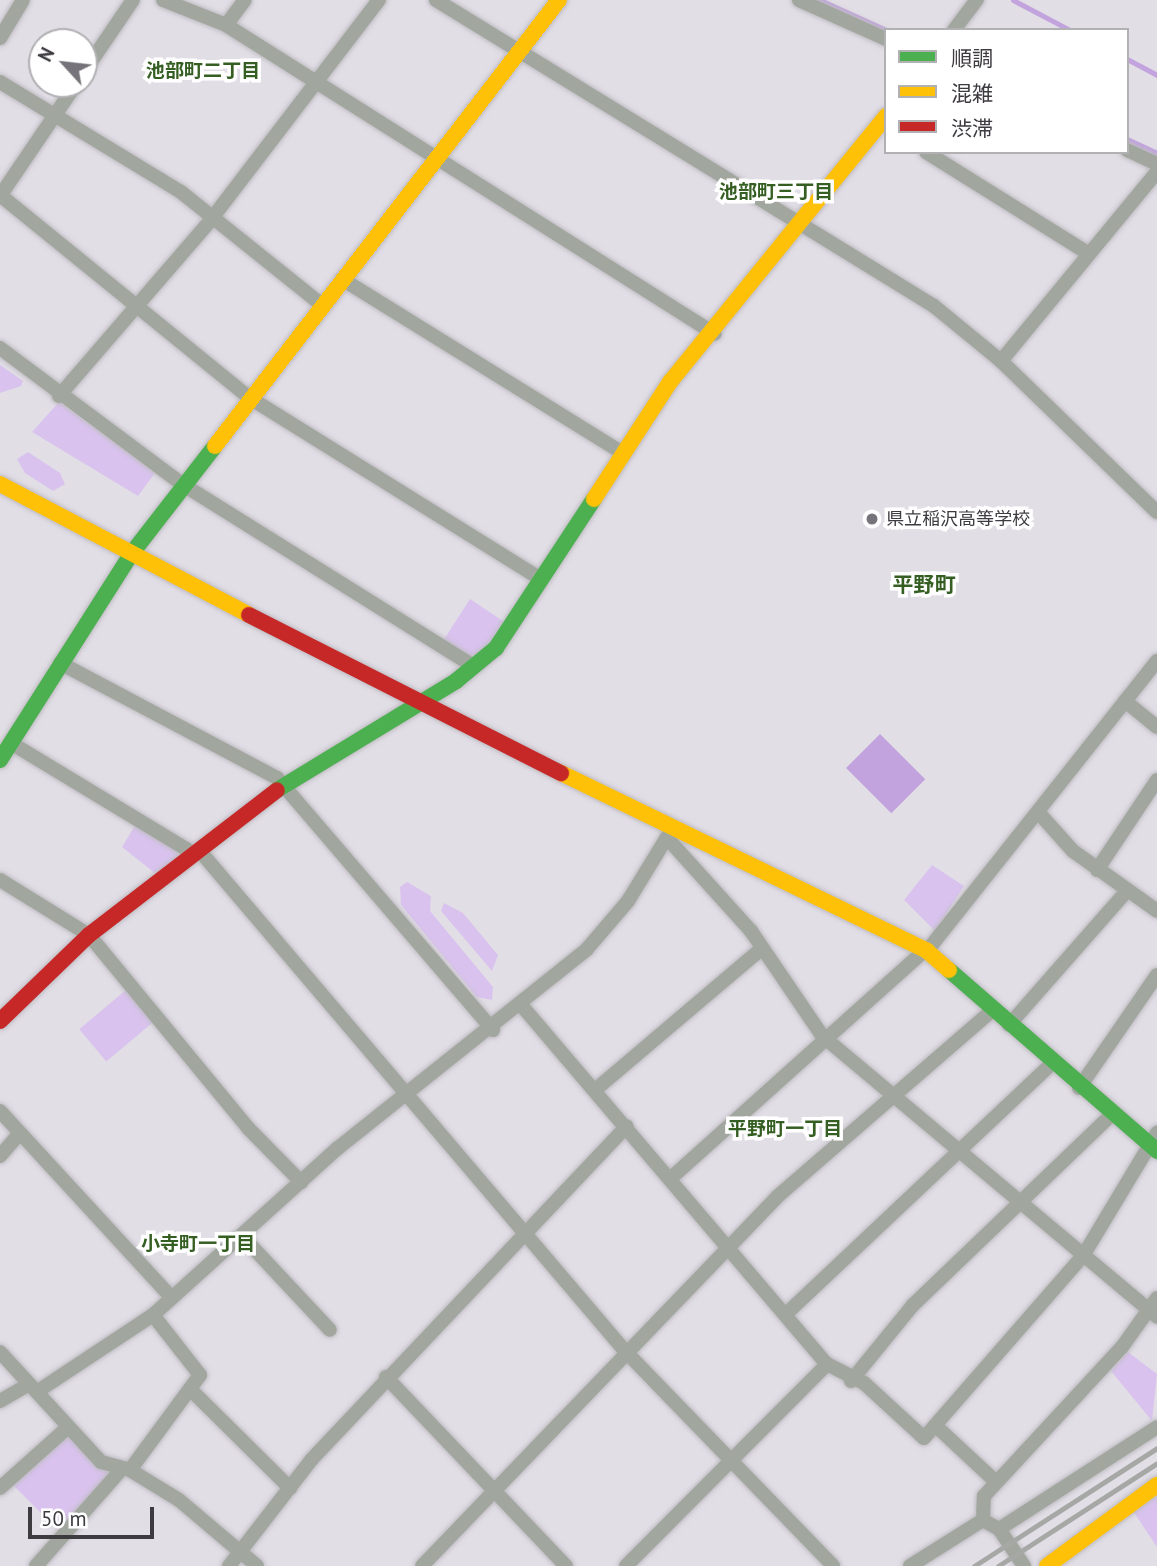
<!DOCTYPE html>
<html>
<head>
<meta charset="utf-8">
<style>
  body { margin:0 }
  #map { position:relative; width:1157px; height:1566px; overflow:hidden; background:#e2dee6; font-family:"PT Sans","Noto Sans JP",sans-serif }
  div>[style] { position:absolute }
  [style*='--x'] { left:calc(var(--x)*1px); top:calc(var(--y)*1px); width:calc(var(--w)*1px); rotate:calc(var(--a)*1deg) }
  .green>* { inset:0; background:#d9c3ee; transform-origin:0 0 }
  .water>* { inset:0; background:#c2a3de; transform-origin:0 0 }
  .stream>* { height:5px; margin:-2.5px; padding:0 2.5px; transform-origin:2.5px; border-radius:2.5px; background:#c2a3de }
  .roads { filter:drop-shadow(0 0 2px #bebbc1) drop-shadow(0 0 2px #bebbc1) }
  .street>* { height:14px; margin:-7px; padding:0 7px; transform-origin:7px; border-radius:7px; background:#a1a79f }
  .fast>* { height:16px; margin:-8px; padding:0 8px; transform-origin:8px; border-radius:8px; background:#4caf50 }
  .slow>* { height:16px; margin:-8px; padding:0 8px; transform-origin:8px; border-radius:8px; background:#ffc107 }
  .jam>* { height:16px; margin:-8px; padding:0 8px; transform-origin:8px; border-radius:8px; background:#c62828 }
  .rail>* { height:5px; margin:-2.5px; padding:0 2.5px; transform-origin:2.5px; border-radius:2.5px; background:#a6a8a6 }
  .dots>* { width:19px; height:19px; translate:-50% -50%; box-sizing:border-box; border:4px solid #fff; border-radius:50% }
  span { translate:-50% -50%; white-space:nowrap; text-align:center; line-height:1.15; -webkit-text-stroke:7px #fff; paint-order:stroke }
  .poi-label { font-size:18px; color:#3d3a40 }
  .left { translate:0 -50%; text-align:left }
  .neighbourhood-label { font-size:19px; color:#355e22; font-weight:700 }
  .quarter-label { font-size:21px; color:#355e22; font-weight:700 }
  .legend { position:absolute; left:884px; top:28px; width:245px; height:126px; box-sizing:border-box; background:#fff; border:2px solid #b1b0b3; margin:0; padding:9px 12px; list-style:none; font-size:21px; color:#3d3a40 }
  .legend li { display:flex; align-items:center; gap:14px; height:35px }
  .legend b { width:35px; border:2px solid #b1b0b3 }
  .north { position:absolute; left:28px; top:28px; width:70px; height:70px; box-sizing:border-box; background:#fff; border:2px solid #b1b0b3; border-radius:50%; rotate:297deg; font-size:19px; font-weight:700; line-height:28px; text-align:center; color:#3d3a40 }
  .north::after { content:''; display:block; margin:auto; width:24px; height:32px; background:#77737a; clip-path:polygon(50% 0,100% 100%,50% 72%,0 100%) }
  .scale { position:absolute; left:28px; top:1507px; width:126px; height:32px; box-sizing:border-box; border:4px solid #3d3a40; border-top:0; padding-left:9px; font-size:21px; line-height:24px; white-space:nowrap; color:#3d3a40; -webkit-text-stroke:5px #fff; paint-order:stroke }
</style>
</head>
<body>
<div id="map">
  <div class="green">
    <i style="clip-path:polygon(0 365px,23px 381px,21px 386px,0 393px)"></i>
    <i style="clip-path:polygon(59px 402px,155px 473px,138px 496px,32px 432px)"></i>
    <i style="clip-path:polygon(28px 452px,60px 473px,65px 484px,53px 491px,25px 473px,17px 459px)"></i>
    <i style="clip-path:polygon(470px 599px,506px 623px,492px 645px,471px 657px,443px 641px)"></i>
    <i style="clip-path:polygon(136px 824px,179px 850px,180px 857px,156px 874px,122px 847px)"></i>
    <i style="clip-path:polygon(932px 865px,964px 886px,935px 931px,904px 900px)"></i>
    <i style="clip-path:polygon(407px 882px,431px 896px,430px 911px,493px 987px,492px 1000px,477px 997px,401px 905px,400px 887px)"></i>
    <i style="clip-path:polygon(444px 903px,463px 913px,498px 955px,492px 971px,441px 911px)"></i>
    <i style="left:126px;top:990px;width:42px;height:61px;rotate:50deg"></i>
    <i style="clip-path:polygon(1128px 1352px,1157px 1374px,1152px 1421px,1111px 1371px)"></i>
    <i style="clip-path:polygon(67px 1436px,111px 1473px,60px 1532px,12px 1484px)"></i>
    <i style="clip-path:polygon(1157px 1496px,1157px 1547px,1133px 1511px)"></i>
  </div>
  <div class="water">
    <i style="left:880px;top:734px;width:64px;height:48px;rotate:45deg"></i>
  </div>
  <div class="stream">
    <i style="--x:820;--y:0;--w:72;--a:24.4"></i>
    <i style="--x:1013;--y:0;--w:64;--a:27.8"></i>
    <i style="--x:1127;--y:59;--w:34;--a:28"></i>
    <i style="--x:1127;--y:139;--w:33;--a:25"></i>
  </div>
  <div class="roads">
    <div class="street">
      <i style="--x:163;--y:0;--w:68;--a:21.6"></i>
      <i style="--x:226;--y:25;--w:578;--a:32.29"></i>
      <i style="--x:436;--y:0;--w:584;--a:31.57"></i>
      <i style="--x:934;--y:306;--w:87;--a:39.4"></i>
      <i style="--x:1001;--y:361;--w:217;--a:44.1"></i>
      <i style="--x:799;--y:0;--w:95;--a:24.1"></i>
      <i style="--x:226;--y:25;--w:31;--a:-53"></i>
      <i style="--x:954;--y:30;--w:38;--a:-53"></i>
      <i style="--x:0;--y:38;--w:44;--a:-58.8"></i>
      <i style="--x:84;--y:72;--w:87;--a:-55.8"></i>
      <i style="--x:0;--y:82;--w:212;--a:31.3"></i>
      <i style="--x:181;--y:192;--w:181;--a:38.7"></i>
      <i style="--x:1127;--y:150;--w:33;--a:25"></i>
      <i style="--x:926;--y:152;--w:192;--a:32"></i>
      <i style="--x:0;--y:195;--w:322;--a:39.1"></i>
      <i style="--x:250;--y:398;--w:343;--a:31.9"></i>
      <i style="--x:0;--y:196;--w:135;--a:-55.8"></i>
      <i style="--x:342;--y:279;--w:331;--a:31.8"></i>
      <i style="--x:0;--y:348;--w:227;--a:36.8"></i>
      <i style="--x:182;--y:484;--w:343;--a:32"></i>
      <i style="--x:1001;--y:361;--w:245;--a:-50.5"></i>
      <i style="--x:59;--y:396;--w:231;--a:-49.2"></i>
      <i style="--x:210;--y:221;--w:278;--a:-52.6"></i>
      <i style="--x:60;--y:663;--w:246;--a:27.9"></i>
      <i style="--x:277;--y:778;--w:332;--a:49.4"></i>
      <i style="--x:1125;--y:701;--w:41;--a:39.1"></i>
      <i style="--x:11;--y:743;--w:214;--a:31.2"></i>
      <i style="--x:1038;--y:812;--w:52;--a:48.1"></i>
      <i style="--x:1073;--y:851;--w:103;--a:35.5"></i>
      <i style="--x:667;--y:838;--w:125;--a:47.9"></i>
      <i style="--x:751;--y:931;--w:132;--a:55.8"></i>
      <i style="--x:199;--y:850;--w:658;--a:49.63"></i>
      <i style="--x:625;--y:1351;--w:299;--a:45.9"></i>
      <i style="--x:1097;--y:870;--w:108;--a:-56.3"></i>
      <i style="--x:0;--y:880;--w:105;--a:31.7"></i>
      <i style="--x:89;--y:935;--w:250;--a:50.5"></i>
      <i style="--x:248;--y:1128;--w:76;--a:45.5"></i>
      <i style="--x:927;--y:951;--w:370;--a:-51.6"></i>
      <i style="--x:522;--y:1006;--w:470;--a:49.6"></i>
      <i style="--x:827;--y:1364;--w:42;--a:27.2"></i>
      <i style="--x:864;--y:1383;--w:81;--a:42.5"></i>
      <i style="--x:924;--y:1438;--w:242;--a:-48.9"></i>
      <i style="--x:1083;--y:1256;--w:144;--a:-59"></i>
      <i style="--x:1009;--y:1025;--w:177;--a:-48.7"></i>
      <i style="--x:826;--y:1039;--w:432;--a:40"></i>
      <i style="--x:1079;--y:1088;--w:137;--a:-55.4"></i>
      <i style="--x:595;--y:1090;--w:215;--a:-40.3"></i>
      <i style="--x:0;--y:1111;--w:254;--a:47.4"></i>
      <i style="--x:0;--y:1156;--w:30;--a:-49"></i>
      <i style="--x:671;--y:1178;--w:341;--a:-41.9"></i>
      <i style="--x:243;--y:1237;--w:127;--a:46.9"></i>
      <i style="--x:786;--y:1314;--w:366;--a:-43.3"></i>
      <i style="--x:0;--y:1352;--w:149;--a:47.4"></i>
      <i style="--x:101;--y:1462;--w:30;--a:15"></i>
      <i style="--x:130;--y:1470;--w:57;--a:31.5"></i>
      <i style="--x:179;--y:1500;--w:102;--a:40.2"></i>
      <i style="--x:386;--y:1377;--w:261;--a:46.4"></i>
      <i style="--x:851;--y:1381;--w:98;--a:-50.8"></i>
      <i style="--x:913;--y:1305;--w:273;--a:-43.8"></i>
      <i style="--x:190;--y:1389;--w:141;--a:44.7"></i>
      <i style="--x:38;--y:1391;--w:138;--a:-33.5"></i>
      <i style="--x:153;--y:1315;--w:249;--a:-42.1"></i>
      <i style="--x:338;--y:1148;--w:319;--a:-38.6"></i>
      <i style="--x:587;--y:949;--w:63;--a:-49.5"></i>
      <i style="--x:628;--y:901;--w:84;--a:-58.6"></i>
      <i style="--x:0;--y:1401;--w:34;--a:-30"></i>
      <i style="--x:937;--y:1427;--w:81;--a:43"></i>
      <i style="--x:130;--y:1470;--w:118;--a:-53.6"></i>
      <i style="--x:200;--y:1375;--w:76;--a:-128.1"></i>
      <i style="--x:0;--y:1488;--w:90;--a:-41.8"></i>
      <i style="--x:999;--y:1529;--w:188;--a:-32.8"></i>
      <i style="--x:36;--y:1566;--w:128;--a:-48.5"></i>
      <i style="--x:229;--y:1566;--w:135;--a:-52.2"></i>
      <i style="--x:312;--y:1459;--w:458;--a:-46.6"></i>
      <i style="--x:422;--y:1566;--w:513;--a:-46.1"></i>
      <i style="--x:778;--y:1196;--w:284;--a:-40.9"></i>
      <i style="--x:626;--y:1566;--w:285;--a:-45.1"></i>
      <i style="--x:910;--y:1566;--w:86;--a:-32.2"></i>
      <i style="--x:1024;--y:1566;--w:45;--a:-124"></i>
      <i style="--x:999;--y:1529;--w:18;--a:-151"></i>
      <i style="--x:983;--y:1520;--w:24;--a:-88"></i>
      <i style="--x:984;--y:1496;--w:203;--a:-47.2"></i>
      <i style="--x:1122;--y:1347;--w:60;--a:-54.5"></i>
    </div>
    <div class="fast">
      <i style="--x:0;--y:760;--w:246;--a:-57.5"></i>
      <i style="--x:132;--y:553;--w:135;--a:-52.2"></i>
      <i style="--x:277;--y:790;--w:210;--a:-31.3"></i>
      <i style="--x:456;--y:681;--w:52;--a:-39.5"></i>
      <i style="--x:496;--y:648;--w:178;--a:-56.7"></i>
      <i style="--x:949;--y:970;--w:276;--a:41"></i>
    </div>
    <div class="slow">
      <i style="--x:215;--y:446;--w:563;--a:-52.36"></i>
      <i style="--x:0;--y:484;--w:281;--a:27.7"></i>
      <i style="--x:594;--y:499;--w:140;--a:-57"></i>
      <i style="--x:670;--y:382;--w:343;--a:-50.9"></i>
      <i style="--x:561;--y:773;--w:407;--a:25.9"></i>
      <i style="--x:927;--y:951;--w:29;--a:41"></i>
      <i style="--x:1047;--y:1566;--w:137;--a:-36.4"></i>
    </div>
    <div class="jam">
      <i style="--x:249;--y:615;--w:350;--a:26.9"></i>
      <i style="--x:0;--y:1021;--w:124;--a:-44"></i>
      <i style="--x:89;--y:935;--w:237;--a:-37.6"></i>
    </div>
  </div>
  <div class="rail">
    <i style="--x:974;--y:1566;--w:218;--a:-32.8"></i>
    <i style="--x:998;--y:1566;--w:189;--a:-32.9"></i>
  </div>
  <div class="dots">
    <i style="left:872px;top:519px;background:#77737a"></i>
  </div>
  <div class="poi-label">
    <span class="left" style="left:886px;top:519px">県立稲沢高等学校</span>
  </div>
  <div class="neighbourhood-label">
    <span style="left:203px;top:71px">池部町二丁目</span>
    <span style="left:776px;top:192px">池部町三丁目</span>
    <span style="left:785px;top:1129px">平野町一丁目</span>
    <span style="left:198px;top:1244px">小寺町一丁目</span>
  </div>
  <div class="quarter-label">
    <span style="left:924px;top:585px">平野町</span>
  </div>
  <ul class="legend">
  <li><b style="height:9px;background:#4caf50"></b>順調</li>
  <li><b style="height:9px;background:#ffc107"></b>混雑</li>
  <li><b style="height:9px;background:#c62828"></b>渋滞</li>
  </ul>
  <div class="north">N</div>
  <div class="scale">50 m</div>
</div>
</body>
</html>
